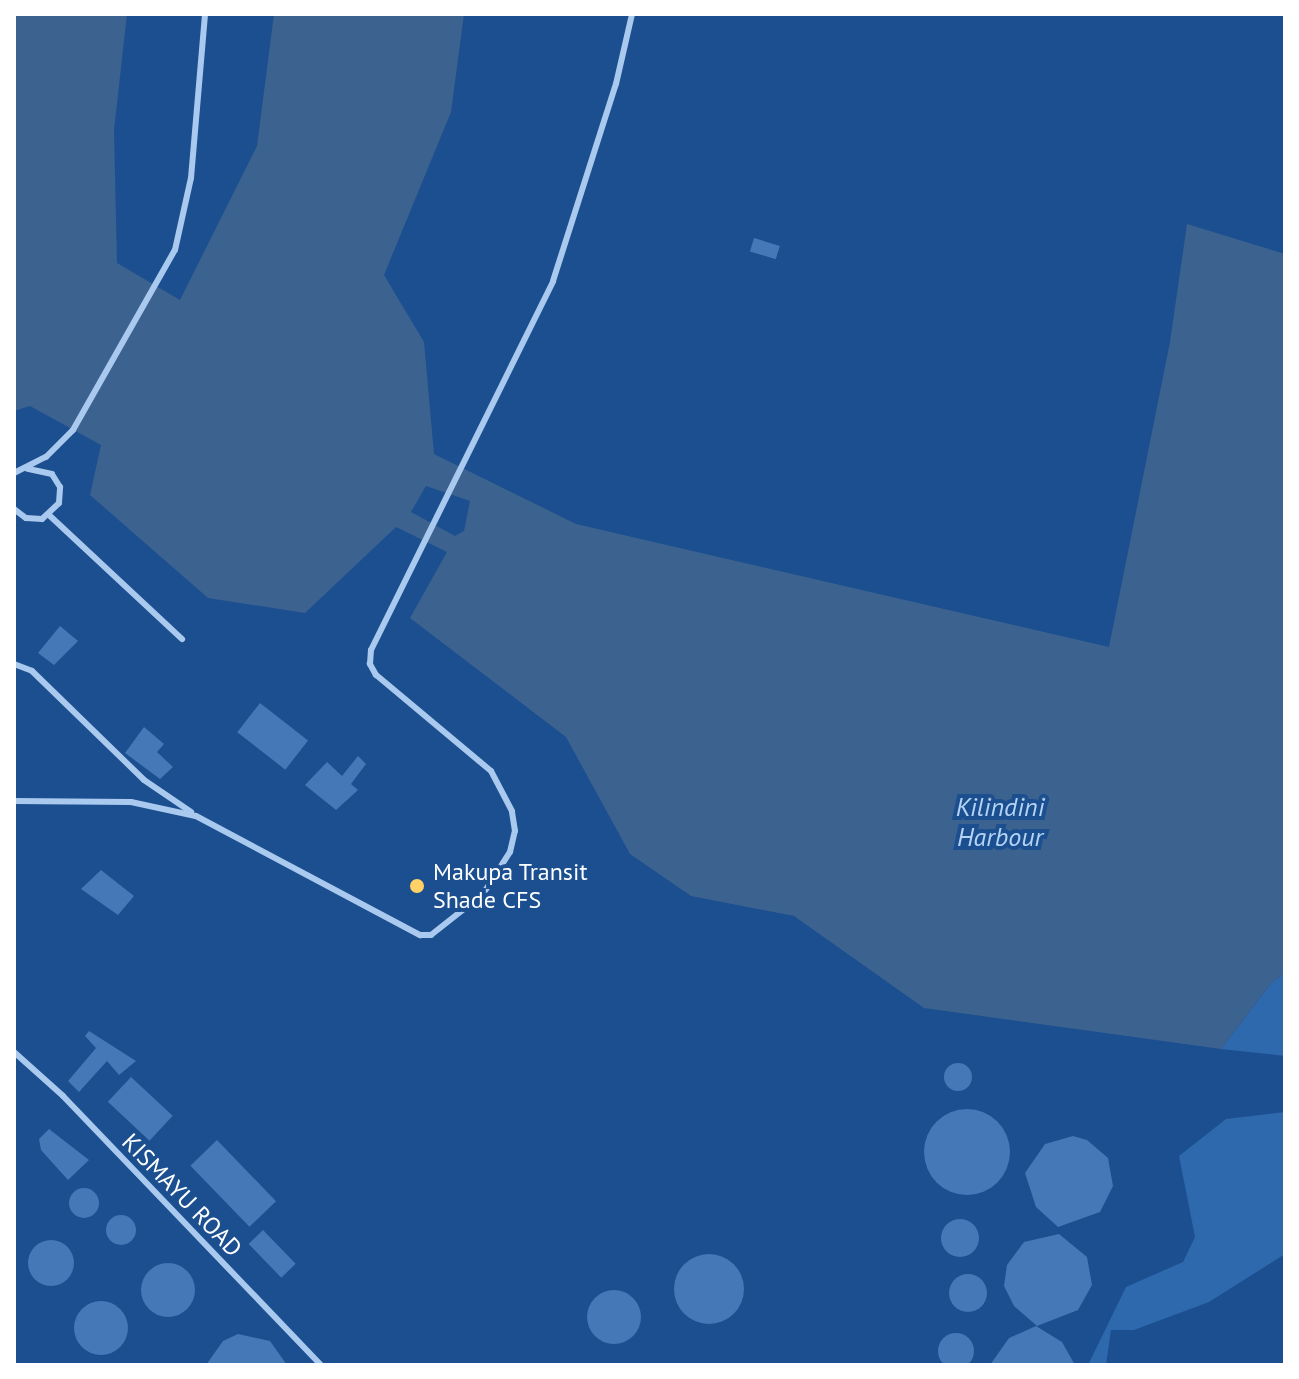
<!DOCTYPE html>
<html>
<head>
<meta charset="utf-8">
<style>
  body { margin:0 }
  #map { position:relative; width:1299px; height:1379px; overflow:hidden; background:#1b4f8f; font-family:"PT Sans",sans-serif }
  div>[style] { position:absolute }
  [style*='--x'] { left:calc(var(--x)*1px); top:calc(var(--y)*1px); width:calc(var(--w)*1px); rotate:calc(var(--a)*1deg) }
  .green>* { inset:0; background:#2e69ad }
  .water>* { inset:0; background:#3c6290 }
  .building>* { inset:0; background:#4478b7; transform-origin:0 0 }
  .round { border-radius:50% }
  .service>* { height:6px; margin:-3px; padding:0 3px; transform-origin:3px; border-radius:3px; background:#a9c9ee }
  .dots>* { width:22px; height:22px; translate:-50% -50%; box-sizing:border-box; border:4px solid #1b4f8f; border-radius:50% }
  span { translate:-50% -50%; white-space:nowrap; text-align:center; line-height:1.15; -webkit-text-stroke:8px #1b4f8f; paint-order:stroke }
  .poi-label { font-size:24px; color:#fff }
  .left { translate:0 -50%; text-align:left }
  .street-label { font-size:24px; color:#fff }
  .water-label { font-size:26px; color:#b5d3f5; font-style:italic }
  .frame { position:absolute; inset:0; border:16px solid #fff; pointer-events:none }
</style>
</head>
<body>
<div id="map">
  <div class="green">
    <i style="clip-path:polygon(1285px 973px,1285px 1056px,1221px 1049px,1272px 982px)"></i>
    <i style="clip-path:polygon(1285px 1112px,1285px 1254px,1209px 1302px,1134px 1330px,1111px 1330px,1106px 1365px,1088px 1365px,1126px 1287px,1183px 1262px,1195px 1237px,1179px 1156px,1226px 1119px)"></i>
  </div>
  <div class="water">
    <i style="clip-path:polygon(evenodd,14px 14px,127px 14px,114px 130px,117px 263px,180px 300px,257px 146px,274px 14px,464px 14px,451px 112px,384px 275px,424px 342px,434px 454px,576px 524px,1109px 647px,1170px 342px,1187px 224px,1285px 254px,1285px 973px,1272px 982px,1221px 1049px,924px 1008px,794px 916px,691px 896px,630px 854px,566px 737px,410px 618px,447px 552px,396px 527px,305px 613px,208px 598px,90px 495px,101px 445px,30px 406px,14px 411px,14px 14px,426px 486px,470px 501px,464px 531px,455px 536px,411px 512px,426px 486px)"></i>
  </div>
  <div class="building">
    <i style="left:754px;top:238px;width:27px;height:14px;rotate:17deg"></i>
    <i style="clip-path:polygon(60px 626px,78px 641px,54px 665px,38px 653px)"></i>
    <i style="left:260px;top:703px;width:61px;height:37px;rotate:38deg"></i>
    <i style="clip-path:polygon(144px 727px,164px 744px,157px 752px,173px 767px,160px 779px,125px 753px)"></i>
    <i style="clip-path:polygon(358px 756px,366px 764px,351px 784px,358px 790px,336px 810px,305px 785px,327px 762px,342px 776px)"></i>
    <i style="clip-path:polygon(101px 870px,134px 896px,118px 915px,81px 889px)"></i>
    <i style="clip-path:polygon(89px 1031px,136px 1061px,119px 1075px,107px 1061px,79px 1092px,68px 1081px,96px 1048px,85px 1036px)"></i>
    <i class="round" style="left:944px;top:1063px;width:28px;height:28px"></i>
    <i style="left:131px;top:1077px;width:57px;height:34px;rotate:43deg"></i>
    <i class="round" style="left:924px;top:1109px;width:86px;height:86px"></i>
    <i style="clip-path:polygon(49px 1129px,89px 1160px,68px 1180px,41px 1150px,39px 1139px)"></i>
    <i style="clip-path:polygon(1073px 1136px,1087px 1140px,1108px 1158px,1113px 1186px,1100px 1212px,1058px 1227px,1036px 1207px,1025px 1173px,1045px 1144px)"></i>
    <i style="left:217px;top:1140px;width:85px;height:37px;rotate:46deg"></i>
    <i class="round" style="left:69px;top:1188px;width:30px;height:30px"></i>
    <i class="round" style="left:106px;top:1215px;width:30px;height:30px"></i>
    <i class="round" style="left:941px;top:1219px;width:38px;height:38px"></i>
    <i style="left:263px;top:1230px;width:47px;height:20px;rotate:46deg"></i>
    <i style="clip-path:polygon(1059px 1234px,1087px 1257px,1092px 1285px,1078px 1310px,1037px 1326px,1014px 1306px,1004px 1286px,1007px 1265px,1024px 1242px)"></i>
    <i class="round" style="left:28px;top:1240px;width:46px;height:46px"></i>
    <i class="round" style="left:674px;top:1254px;width:70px;height:70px"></i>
    <i class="round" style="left:141px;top:1263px;width:54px;height:54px"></i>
    <i class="round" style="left:949px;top:1274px;width:38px;height:38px"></i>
    <i class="round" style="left:587px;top:1290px;width:54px;height:54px"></i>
    <i class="round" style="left:74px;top:1301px;width:54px;height:54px"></i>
    <i style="clip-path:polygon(1036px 1326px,1062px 1342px,1075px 1365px,990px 1365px,1009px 1338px)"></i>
    <i class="round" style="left:938px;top:1333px;width:36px;height:36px"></i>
    <i style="clip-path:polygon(238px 1334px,270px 1341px,287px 1365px,206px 1365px,223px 1341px)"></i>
  </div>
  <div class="service">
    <i style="--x:14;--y:473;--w:36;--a:-27"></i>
    <i style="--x:46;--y:457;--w:38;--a:-45"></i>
    <i style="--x:73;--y:430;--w:207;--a:-60.5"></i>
    <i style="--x:175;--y:250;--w:74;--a:-77.5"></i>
    <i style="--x:191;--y:178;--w:165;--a:-85.1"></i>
    <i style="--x:14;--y:509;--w:15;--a:37"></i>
    <i style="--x:26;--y:518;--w:16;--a:4"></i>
    <i style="--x:42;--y:519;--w:23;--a:-43"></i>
    <i style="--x:59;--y:503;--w:16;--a:-86"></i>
    <i style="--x:60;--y:487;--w:15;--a:-122"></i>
    <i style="--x:52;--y:474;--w:25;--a:-168"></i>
    <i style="--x:49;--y:515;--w:182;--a:43"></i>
    <i style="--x:14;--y:664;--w:19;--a:21"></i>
    <i style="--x:32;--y:671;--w:156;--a:44.2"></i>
    <i style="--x:144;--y:780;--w:57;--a:34.2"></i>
    <i style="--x:14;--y:801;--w:117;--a:0.5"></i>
    <i style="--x:131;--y:802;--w:66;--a:12.2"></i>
    <i style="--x:196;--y:816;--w:254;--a:28"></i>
    <i style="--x:420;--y:935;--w:11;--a:0"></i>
    <i style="--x:431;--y:935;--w:66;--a:-38.3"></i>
    <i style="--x:483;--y:894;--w:50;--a:-57.3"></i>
    <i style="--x:510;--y:852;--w:22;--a:-77"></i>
    <i style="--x:515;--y:831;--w:20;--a:-99"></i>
    <i style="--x:512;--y:811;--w:45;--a:-117.7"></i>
    <i style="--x:491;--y:771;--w:150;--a:-140.1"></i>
    <i style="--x:376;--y:675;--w:13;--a:-119"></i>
    <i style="--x:370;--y:664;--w:14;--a:-86"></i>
    <i style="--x:371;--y:650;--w:411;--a:-63.7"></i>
    <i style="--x:553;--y:281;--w:207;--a:-72.3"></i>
    <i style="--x:616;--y:84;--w:72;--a:-77.1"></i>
    <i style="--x:14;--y:1052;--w:66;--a:41.9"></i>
    <i style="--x:63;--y:1096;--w:373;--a:46.2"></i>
  </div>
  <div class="dots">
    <i style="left:417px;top:886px;background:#ffd166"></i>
  </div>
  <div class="poi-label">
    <span class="left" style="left:433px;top:886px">Makupa Transit<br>Shade CFS</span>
  </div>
  <div class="street-label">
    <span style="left:182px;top:1195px;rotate:46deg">KISMAYU ROAD</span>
  </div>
  <div class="water-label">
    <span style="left:1000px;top:822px">Kilindini<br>Harbour</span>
  </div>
  <div class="frame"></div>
</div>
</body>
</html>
